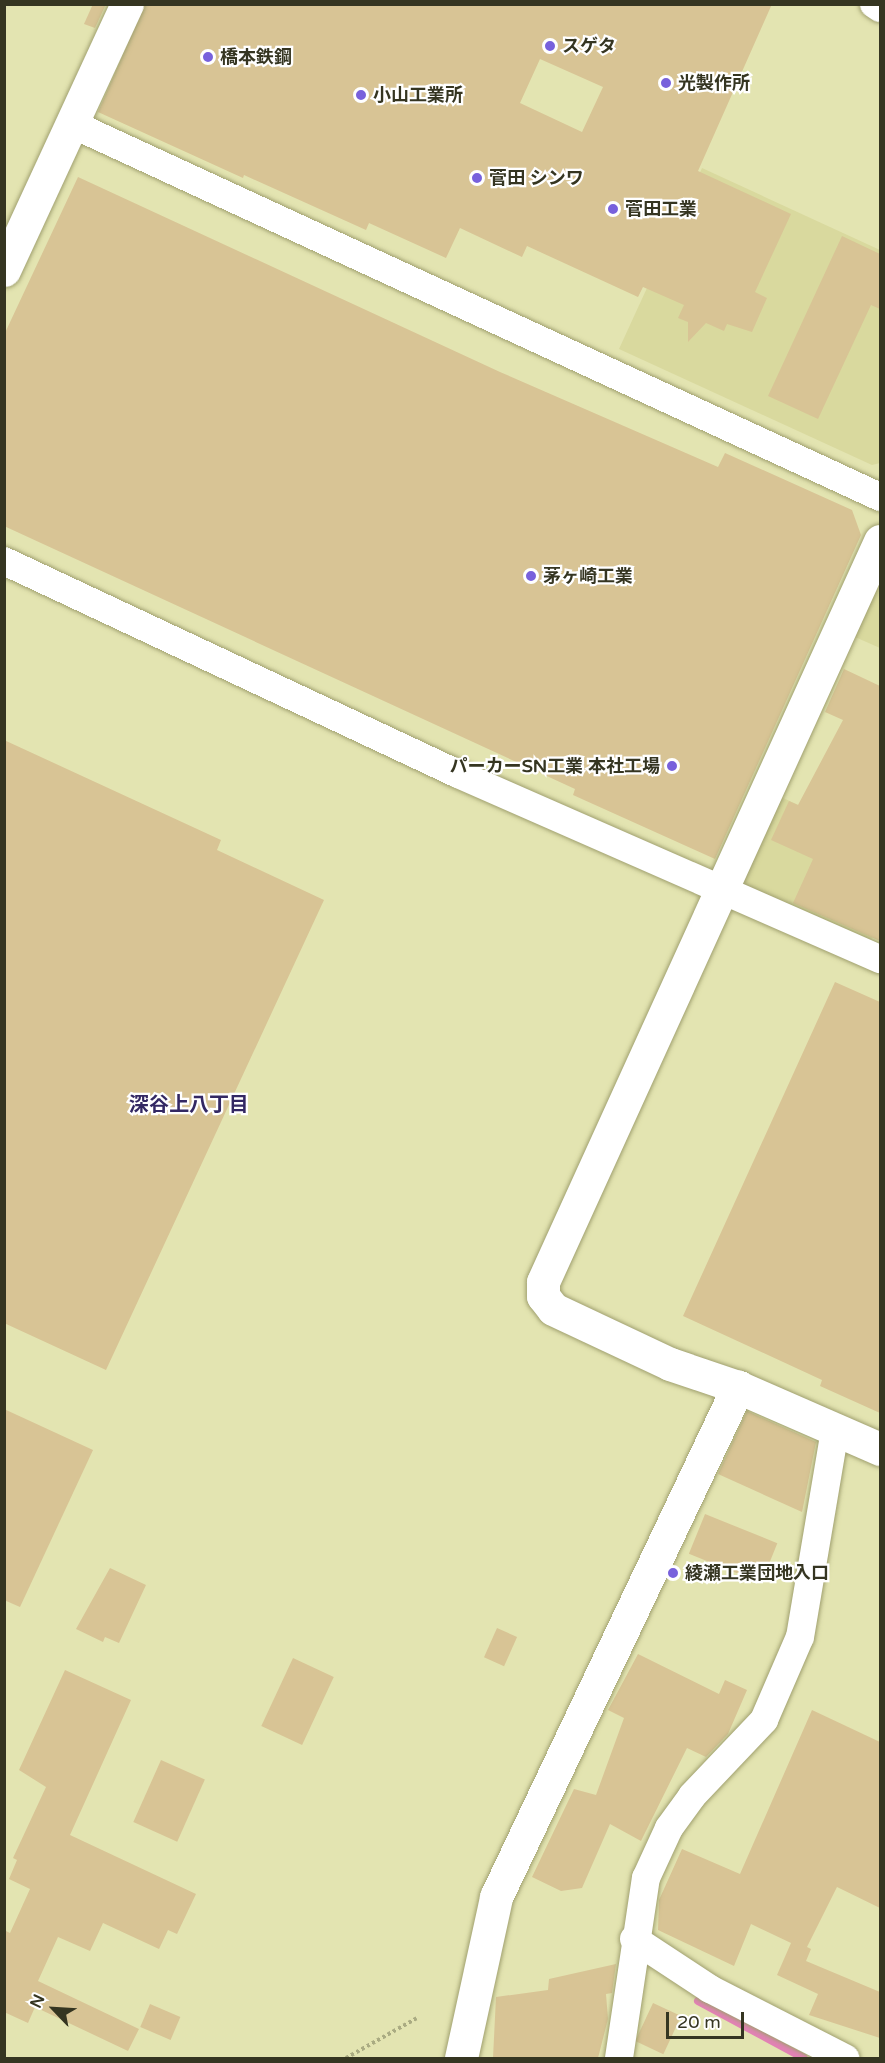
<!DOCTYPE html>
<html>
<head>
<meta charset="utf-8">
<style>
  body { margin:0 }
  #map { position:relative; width:885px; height:2063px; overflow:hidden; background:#e3e4b1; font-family:"Varela Round","Noto Sans JP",sans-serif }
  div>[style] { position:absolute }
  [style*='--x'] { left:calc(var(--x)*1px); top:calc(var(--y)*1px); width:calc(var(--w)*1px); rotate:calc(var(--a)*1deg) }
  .built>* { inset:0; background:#d9d99e }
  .stream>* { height:8px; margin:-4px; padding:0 4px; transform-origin:4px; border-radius:4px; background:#e282b5 }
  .building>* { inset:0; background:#d8c495; transform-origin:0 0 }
  .path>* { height:4px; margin-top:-2px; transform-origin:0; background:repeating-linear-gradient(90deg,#aaab82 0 3px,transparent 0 6px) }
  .roads { filter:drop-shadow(0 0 2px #a0a06f) drop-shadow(0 0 2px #a0a06f) }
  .minor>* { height:28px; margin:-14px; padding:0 14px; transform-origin:14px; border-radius:14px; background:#fff }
  .tertiary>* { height:33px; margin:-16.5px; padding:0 16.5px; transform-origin:16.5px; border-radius:16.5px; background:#fff }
  .dots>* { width:16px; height:16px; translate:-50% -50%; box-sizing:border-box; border:3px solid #fff; border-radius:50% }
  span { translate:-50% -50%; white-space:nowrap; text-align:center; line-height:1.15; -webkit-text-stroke:4.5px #fff; paint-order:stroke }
  .poi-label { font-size:18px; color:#353521; font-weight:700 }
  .left { translate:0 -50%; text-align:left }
  .right { translate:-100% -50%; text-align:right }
  .neighbourhood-label { font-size:20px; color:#332863; font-weight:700 }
  .frame { position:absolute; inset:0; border:6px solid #353521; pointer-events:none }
  .north { position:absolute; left:24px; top:1979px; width:60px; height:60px; -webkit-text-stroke:4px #fff; paint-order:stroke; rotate:295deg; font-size:16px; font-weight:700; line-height:24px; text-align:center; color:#353521 }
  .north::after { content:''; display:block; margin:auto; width:21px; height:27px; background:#353521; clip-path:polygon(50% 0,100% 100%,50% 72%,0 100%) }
  .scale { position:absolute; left:666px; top:2012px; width:78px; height:27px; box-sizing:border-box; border:3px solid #353521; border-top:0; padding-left:8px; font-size:18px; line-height:21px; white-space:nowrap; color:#353521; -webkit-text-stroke:4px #fff; paint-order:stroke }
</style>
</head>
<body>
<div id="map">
  <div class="built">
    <i style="clip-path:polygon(702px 168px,880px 250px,880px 463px,872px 465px,619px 349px)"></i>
    <i style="clip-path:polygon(880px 578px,880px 648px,855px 637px)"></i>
    <i style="clip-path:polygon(781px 797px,880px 843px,880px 924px,866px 948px,749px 894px,744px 880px)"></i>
  </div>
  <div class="stream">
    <i style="--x:698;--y:2001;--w:120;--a:28.3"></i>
  </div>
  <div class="building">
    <i style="clip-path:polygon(93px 4px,106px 4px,95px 28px,84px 24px)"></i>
    <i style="clip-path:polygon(evenodd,145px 4px,772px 4px,698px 171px,791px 214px,755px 292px,767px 298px,752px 332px,727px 324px,724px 331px,706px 323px,688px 342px,688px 322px,678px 318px,684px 305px,643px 287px,638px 297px,527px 246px,522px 257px,460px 228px,446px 258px,369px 223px,366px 230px,244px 175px,243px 178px,98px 112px,145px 4px,540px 59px,603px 87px,582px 132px,520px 103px,540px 59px)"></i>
    <i style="clip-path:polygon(78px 177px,500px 372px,718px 467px,725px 453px,852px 510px,861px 535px,715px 859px,573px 795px,575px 789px,4px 526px,4px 335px)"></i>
    <i style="clip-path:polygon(842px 236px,880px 254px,880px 309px,871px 305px,818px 419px,768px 396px)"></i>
    <i style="clip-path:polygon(844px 669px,880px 686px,880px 941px,793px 903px,813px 859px,771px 840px,789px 801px,798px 805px,843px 720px,825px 712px)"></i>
    <i style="clip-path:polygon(4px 740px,221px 840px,217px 850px,324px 900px,106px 1370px,4px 1323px)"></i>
    <i style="clip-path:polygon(835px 982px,880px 1002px,880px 1413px,820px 1386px,822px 1380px,683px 1316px)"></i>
    <i style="clip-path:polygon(4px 1409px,93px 1450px,20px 1607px,4px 1600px)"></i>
    <i style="clip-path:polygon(747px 1411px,816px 1442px,802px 1512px,718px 1474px)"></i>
    <i style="left:705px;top:1514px;width:78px;height:43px;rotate:22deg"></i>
    <i style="clip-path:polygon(110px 1568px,146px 1585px,119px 1643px,105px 1637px,103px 1642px,76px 1629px)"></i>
    <i style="left:497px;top:1628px;width:22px;height:32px;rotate:24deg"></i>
    <i style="clip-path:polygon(638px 1654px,719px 1694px,725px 1680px,747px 1690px,728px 1734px,706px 1757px,687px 1748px,641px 1841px,610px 1824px,582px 1888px,561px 1891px,532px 1877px,574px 1789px,596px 1795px,624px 1718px,608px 1710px)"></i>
    <i style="left:293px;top:1658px;width:45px;height:75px;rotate:25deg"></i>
    <i style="clip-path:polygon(65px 1670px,131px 1700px,70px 1835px,196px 1894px,177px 1934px,168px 1930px,159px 1949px,103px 1923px,90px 1951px,58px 1937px,38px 1981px,139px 2029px,128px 2051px,35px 2007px,28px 2023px,4px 2012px,4px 1930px,10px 1933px,30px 1889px,9px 1879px,17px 1860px,13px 1858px,46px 1787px,19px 1770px)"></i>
    <i style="clip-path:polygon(812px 1710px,880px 1742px,880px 1908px,837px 1887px,807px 1947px,811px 1949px,806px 1961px,880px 1992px,880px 2038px,809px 2015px,818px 1994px,777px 1975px,791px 1943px,751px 1924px,734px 1966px,658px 1930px,659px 1900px,682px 1849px,740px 1874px)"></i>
    <i style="left:161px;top:1760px;width:48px;height:68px;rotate:24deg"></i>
    <i style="clip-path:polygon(616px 1964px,612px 1993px,606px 1994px,608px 2019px,598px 2058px,493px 2058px,496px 1997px,548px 1990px,549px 1979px)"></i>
    <i style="left:653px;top:2003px;width:31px;height:42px;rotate:25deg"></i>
    <i style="left:150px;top:2004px;width:33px;height:25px;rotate:23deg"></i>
  </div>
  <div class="path">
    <i style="--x:346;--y:2058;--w:81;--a:-29.4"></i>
  </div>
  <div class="roads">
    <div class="minor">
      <i style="--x:874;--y:4;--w:7;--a:34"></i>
      <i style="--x:72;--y:124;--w:890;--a:24.78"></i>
      <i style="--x:4;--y:561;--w:501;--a:25.13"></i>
      <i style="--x:458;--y:774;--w:461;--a:23.7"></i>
      <i style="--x:634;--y:1939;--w:91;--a:33.3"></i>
      <i style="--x:710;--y:1989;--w:152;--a:27.1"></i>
      <i style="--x:619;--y:2058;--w:182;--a:-81.5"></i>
      <i style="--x:646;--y:1878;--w:55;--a:-65.3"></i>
      <i style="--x:669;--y:1828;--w:39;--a:-54"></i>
      <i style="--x:692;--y:1796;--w:105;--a:-46.5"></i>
      <i style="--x:764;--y:1720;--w:90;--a:-66.6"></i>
      <i style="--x:800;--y:1637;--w:211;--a:-80.4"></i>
    </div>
    <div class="tertiary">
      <i style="--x:4;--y:270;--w:293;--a:-65.2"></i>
      <i style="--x:880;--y:541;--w:814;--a:114.46"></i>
      <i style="--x:543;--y:1282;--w:14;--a:90"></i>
      <i style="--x:543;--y:1296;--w:16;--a:52"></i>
      <i style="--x:553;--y:1309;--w:129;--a:25.2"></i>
      <i style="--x:670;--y:1364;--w:72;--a:18.7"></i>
      <i style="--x:738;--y:1387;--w:155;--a:23.6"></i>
      <i style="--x:461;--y:2058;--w:165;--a:-77.7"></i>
      <i style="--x:496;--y:1897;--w:565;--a:-64.62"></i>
    </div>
  </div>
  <div class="dots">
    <i style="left:550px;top:46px;background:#7861dc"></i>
    <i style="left:208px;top:57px;background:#7861dc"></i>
    <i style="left:666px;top:83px;background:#7861dc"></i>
    <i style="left:361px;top:95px;background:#7861dc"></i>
    <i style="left:477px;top:178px;background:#7861dc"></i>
    <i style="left:613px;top:209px;background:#7861dc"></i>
    <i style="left:531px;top:576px;background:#7861dc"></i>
    <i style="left:672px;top:766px;background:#7861dc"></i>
    <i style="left:673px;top:1573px;background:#7861dc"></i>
  </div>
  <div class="poi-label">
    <span class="left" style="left:562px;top:46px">スゲタ</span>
    <span class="left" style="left:220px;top:57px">橋本鉄鋼</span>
    <span class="left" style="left:678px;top:83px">光製作所</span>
    <span class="left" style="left:373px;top:95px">小山工業所</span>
    <span class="left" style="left:489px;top:178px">菅田 シンワ</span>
    <span class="left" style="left:625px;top:209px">菅田工業</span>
    <span class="left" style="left:543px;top:576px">茅ヶ崎工業</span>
    <span class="right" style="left:660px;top:766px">パーカーSN工業 本社工場</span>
    <span class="left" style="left:685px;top:1573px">綾瀬工業団地入口</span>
  </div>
  <div class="neighbourhood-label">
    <span style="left:189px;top:1105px">深谷上八丁目</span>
  </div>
  <div class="frame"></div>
  <div class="north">N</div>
  <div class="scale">20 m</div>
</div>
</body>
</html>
